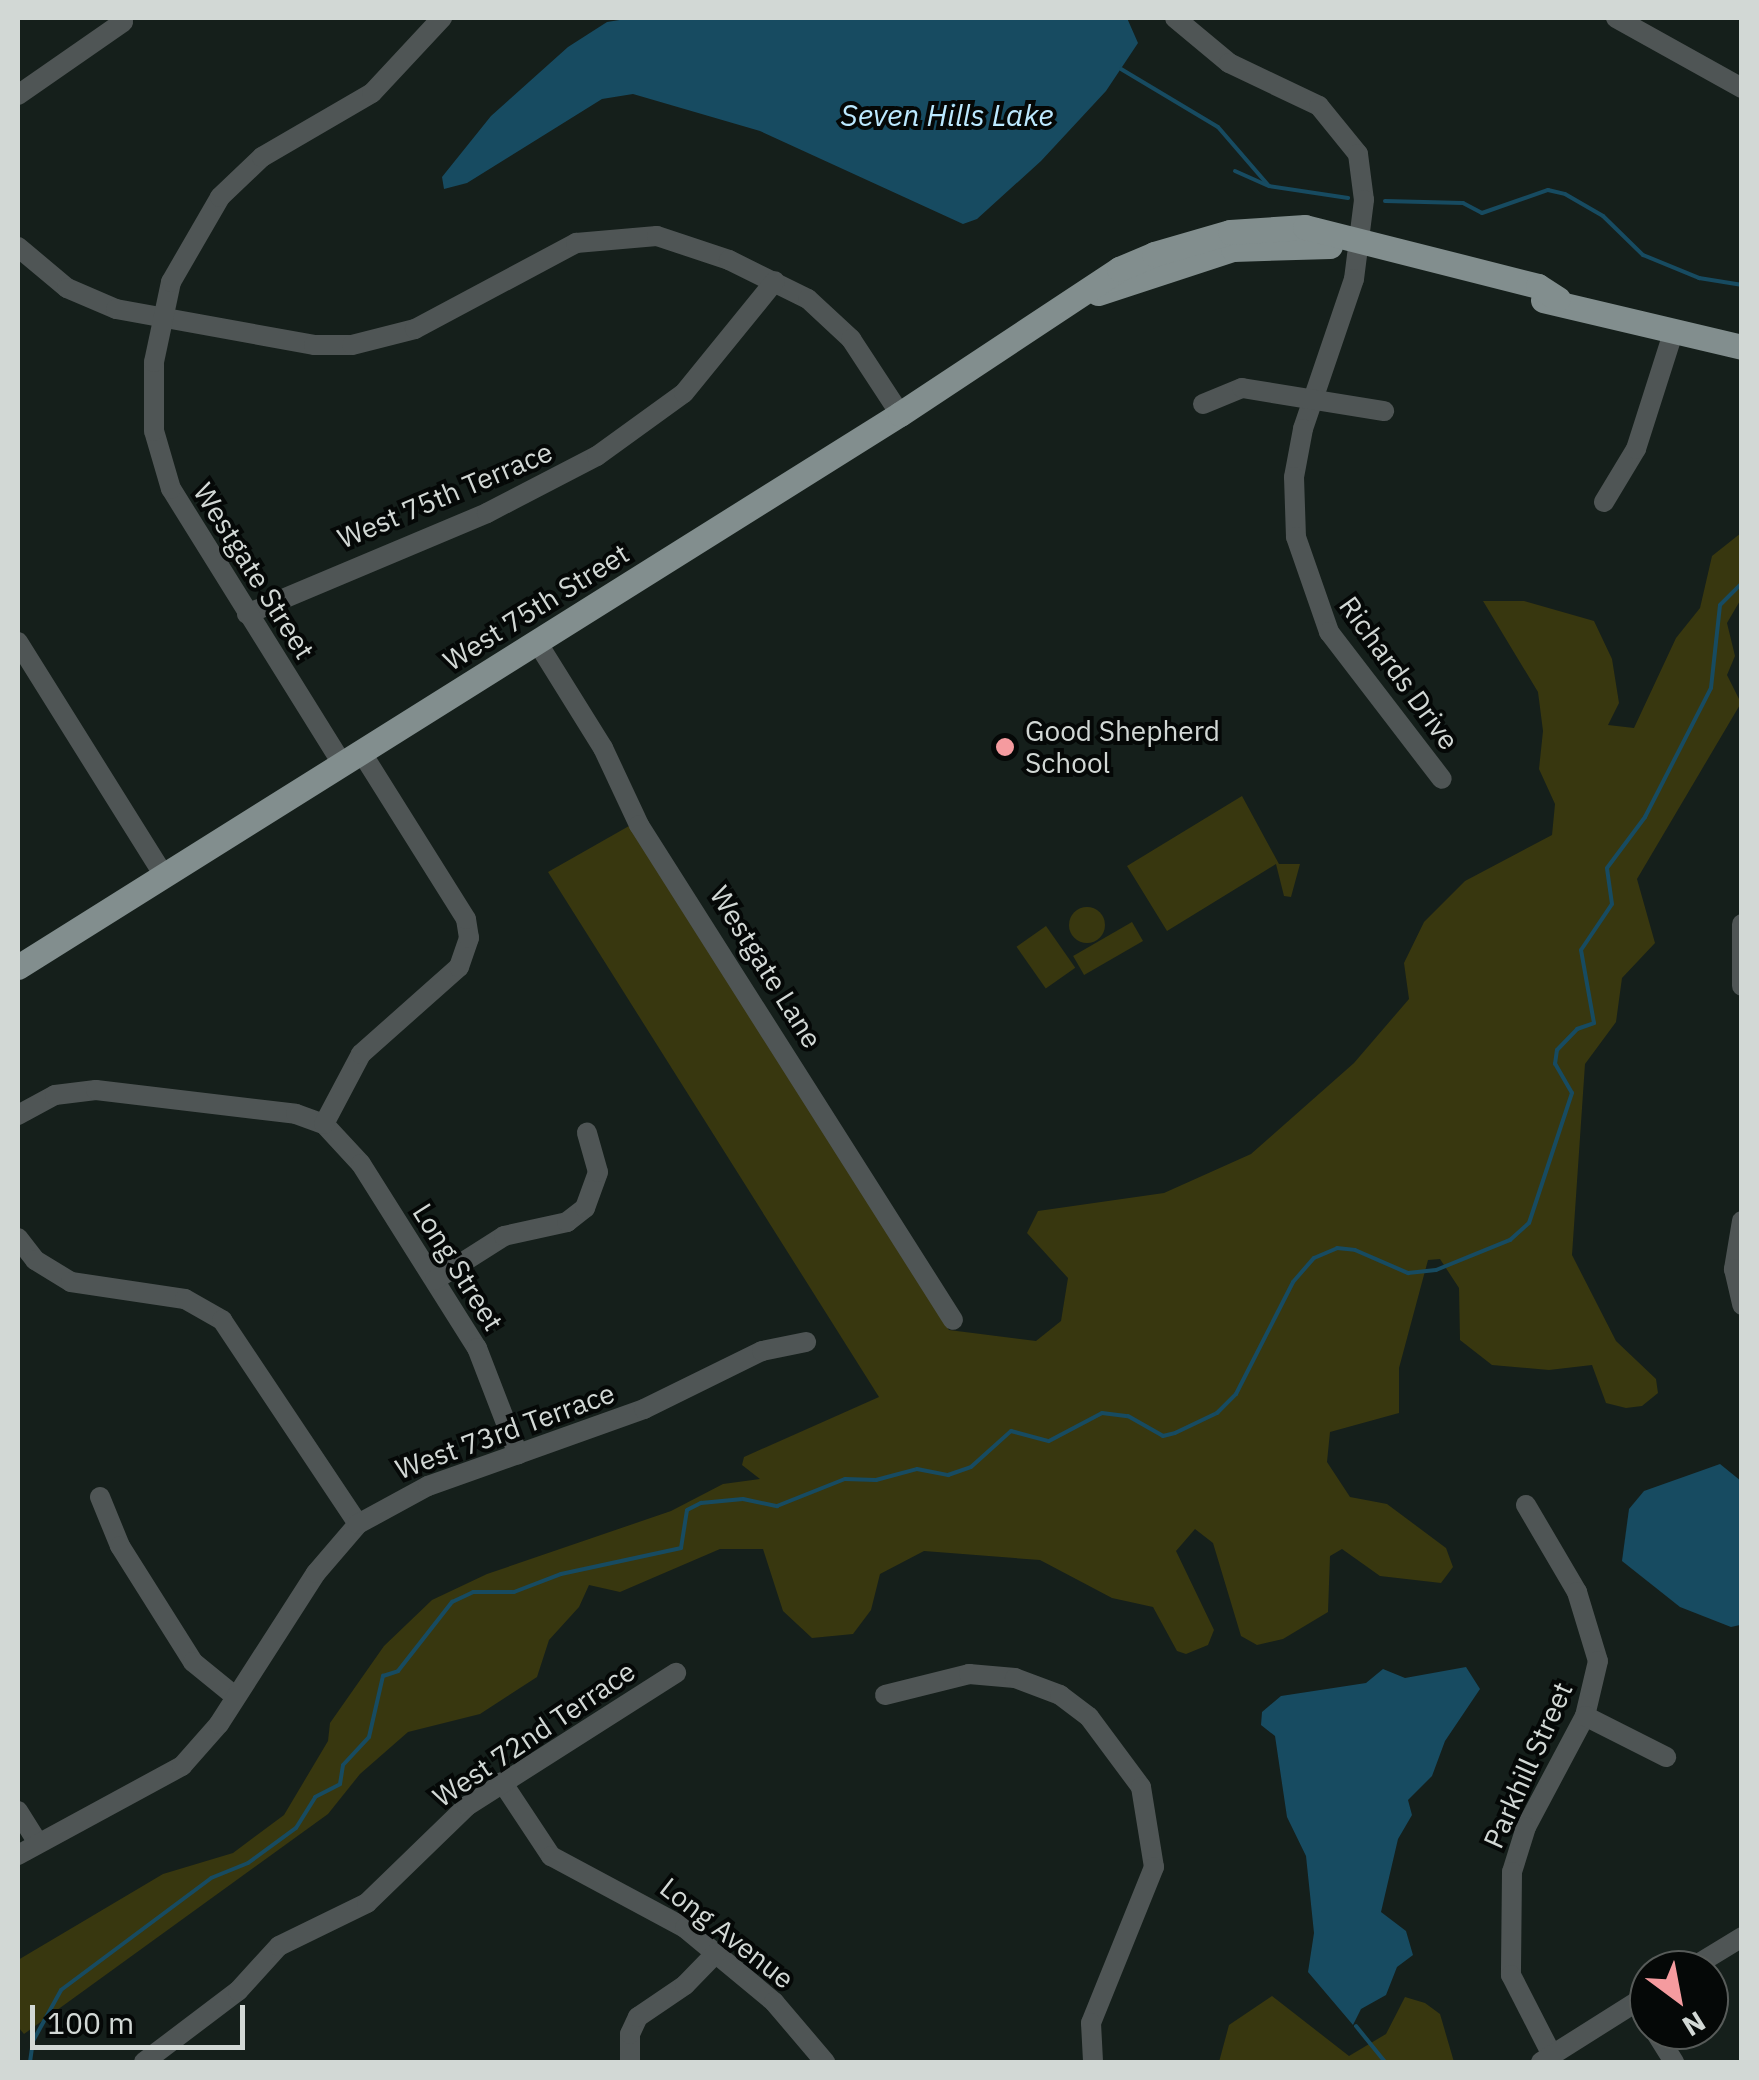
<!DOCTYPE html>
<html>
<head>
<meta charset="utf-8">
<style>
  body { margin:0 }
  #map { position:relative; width:1759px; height:2080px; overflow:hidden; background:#151f1b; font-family:"IBM Plex Sans",sans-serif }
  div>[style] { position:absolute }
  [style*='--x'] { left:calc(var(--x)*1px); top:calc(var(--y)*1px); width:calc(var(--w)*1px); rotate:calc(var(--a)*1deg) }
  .green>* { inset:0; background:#38370f; transform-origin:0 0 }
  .round { border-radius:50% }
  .water>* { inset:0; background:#174b61 }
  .stream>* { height:4px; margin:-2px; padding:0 2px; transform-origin:2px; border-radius:2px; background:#174b61 }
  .minor>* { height:20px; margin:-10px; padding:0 10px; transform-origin:10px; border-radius:10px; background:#4f5555 }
  .major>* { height:25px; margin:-12.5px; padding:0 12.5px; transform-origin:12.5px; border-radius:12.5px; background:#828e8e }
  .dots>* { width:28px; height:28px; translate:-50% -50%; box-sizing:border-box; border:5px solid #050807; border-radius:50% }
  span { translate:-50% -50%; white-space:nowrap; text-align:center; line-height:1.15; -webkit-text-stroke:8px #050807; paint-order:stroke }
  .street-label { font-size:28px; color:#d2d8d5 }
  .poi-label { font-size:28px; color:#d2d8d5 }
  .left { translate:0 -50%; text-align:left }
  .water-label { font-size:30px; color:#bce9ff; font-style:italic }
  .frame { position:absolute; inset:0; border:20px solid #d2d8d5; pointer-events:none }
  .north { position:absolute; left:1629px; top:1950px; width:100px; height:100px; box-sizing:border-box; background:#050807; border:2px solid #575b59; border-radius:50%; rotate:148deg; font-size:28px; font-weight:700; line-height:40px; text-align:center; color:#d2d8d5 }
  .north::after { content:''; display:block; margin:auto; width:35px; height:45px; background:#f59b9f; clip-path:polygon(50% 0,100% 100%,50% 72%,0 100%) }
  .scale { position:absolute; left:30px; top:2005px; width:215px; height:45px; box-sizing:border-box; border:5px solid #d2d8d5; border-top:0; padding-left:12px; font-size:30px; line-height:35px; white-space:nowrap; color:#d2d8d5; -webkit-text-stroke:8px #050807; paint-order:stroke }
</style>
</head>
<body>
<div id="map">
  <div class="green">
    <i style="clip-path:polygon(1741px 533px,1741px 599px,1727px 623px,1735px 656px,1727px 675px,1741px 703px,1637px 879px,1655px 943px,1622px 978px,1616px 1022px,1585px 1064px,1572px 1255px,1616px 1341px,1656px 1379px,1658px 1393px,1642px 1406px,1626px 1408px,1606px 1403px,1592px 1365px,1549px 1370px,1492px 1365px,1460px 1340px,1459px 1288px,1440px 1259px,1428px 1260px,1399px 1368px,1399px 1413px,1330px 1432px,1327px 1462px,1350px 1497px,1387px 1504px,1446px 1548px,1453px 1567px,1441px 1583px,1380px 1576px,1342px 1549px,1330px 1556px,1328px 1612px,1283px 1639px,1257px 1645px,1241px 1636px,1213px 1543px,1195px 1529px,1176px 1551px,1214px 1630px,1208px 1645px,1186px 1654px,1177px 1651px,1153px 1607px,1112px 1598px,1040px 1560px,924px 1551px,880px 1574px,871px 1610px,853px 1634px,812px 1638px,783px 1611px,763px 1549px,720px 1549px,620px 1592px,589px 1585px,579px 1607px,549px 1640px,537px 1677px,480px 1714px,408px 1732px,360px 1774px,328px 1814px,24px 2034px,18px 2027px,18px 1960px,163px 1874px,233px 1853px,284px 1815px,328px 1741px,330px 1723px,384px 1646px,432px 1600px,487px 1574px,671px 1511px,723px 1484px,760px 1479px,742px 1465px,744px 1457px,879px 1397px,548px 872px,629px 826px,700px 928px,949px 1330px,1036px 1341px,1061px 1321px,1068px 1278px,1027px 1233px,1038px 1211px,1164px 1193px,1251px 1154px,1354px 1063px,1409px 999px,1404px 963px,1424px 922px,1465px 881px,1552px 835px,1555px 804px,1539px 769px,1543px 731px,1538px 692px,1483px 601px,1524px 601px,1594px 621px,1612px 659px,1619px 703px,1608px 725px,1634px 728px,1676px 638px,1700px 608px,1712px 556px)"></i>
    <i style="clip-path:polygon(1242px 796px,1279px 864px,1300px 864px,1291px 897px,1284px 896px,1276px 864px,1167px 931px,1127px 866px)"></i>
    <i class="round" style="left:1069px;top:907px;width:36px;height:36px"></i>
    <i style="left:1132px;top:922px;width:22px;height:68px;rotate:60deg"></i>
    <i style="left:1046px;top:926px;width:51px;height:36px;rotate:55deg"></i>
    <i style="clip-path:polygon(1272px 1996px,1349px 2056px,1386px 2034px,1405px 1997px,1425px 2003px,1440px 2014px,1454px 2062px,1219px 2062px,1229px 2025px)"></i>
  </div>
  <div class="water">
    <i style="clip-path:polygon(632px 18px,1127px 18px,1138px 43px,1106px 91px,1041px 161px,977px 219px,963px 224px,760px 131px,633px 94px,602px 99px,467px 183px,444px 189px,442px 177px,491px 116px,568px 47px,607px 22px)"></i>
    <i style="clip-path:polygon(1720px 1464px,1741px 1481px,1741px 1611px,1740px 1625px,1731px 1627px,1680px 1607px,1622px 1561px,1629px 1509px,1644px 1491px)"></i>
    <i style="clip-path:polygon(1466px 1667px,1480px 1689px,1445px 1741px,1432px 1776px,1408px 1800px,1412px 1815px,1398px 1839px,1381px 1912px,1406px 1931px,1413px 1955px,1397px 1967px,1386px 1995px,1361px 2009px,1353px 2025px,1308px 1972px,1314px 1933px,1306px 1856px,1287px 1817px,1275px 1736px,1261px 1725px,1262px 1712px,1281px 1696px,1366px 1683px,1383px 1669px,1405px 1678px)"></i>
  </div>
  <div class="stream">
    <i style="--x:1121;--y:69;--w:113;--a:30.9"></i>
    <i style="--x:1218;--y:127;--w:78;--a:49.2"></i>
    <i style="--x:1269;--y:186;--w:80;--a:8.6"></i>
    <i style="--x:1235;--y:171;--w:35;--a:24"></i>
    <i style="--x:1385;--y:201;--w:78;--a:1.5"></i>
    <i style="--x:1463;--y:203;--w:21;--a:28"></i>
    <i style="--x:1482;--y:213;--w:70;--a:-19.2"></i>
    <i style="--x:1548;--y:190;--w:17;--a:13"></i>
    <i style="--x:1565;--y:194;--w:44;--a:30.1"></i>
    <i style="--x:1603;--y:216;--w:56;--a:44.3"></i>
    <i style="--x:1643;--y:255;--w:61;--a:22.3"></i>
    <i style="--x:1699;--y:278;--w:44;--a:9.2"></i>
    <i style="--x:1356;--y:2026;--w:46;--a:51.1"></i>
    <i style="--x:30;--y:2062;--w:21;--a:-82"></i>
    <i style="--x:33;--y:2041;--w:58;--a:-61.2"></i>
    <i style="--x:61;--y:1990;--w:187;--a:-36.7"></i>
    <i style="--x:211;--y:1878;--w:40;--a:-22"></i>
    <i style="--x:248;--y:1863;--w:59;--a:-36.1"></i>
    <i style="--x:296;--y:1828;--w:36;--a:-58"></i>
    <i style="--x:315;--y:1797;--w:28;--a:-27"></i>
    <i style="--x:340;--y:1784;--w:19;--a:-81"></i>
    <i style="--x:343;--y:1765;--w:38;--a:-47"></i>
    <i style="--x:369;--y:1737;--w:63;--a:-77.1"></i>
    <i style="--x:383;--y:1676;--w:16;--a:-18"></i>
    <i style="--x:398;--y:1671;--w:88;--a:-52"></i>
    <i style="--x:452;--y:1602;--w:23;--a:-25"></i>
    <i style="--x:473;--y:1592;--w:41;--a:0"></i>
    <i style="--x:514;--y:1592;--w:50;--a:-21"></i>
    <i style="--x:561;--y:1574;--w:123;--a:-12.2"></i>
    <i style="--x:681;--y:1548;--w:38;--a:-81"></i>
    <i style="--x:687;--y:1510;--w:16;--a:-27"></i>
    <i style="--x:701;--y:1503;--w:42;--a:-5.4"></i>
    <i style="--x:743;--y:1499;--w:35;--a:12"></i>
    <i style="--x:777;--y:1506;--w:73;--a:-21.7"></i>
    <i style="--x:845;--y:1479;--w:31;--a:2"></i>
    <i style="--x:876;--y:1480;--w:42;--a:-15"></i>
    <i style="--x:917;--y:1469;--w:32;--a:11"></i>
    <i style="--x:948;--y:1475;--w:24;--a:-19"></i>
    <i style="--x:971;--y:1467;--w:54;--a:-42"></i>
    <i style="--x:1011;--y:1431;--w:39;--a:15"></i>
    <i style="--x:1049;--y:1441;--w:60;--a:-27.8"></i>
    <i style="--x:1102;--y:1413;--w:26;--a:7"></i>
    <i style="--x:1128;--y:1416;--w:40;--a:29.7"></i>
    <i style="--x:1163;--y:1436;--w:12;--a:-14"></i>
    <i style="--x:1175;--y:1433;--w:47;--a:-25.5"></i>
    <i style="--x:1217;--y:1413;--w:27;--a:-45"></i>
    <i style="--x:1236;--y:1394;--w:126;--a:-63"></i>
    <i style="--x:1293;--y:1282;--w:32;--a:-49"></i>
    <i style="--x:1314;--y:1258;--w:25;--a:-23"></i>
    <i style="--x:1337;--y:1248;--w:18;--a:6"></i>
    <i style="--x:1355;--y:1250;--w:58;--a:23.5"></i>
    <i style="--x:1408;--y:1273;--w:28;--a:-6"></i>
    <i style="--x:1436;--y:1270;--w:80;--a:-22.1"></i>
    <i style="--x:1510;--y:1240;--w:25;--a:-42"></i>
    <i style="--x:1529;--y:1223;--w:137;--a:-71.7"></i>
    <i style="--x:1572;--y:1093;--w:34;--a:-120"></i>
    <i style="--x:1555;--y:1064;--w:14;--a:-82"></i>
    <i style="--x:1557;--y:1050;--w:29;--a:-46"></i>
    <i style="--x:1577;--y:1029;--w:18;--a:-19"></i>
    <i style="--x:1594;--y:1023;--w:74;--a:-100.1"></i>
    <i style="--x:1581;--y:950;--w:55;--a:-56"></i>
    <i style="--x:1612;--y:904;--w:36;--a:-98"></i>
    <i style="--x:1607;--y:868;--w:64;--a:-53.3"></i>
    <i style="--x:1645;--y:817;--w:145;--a:-62.9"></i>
    <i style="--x:1711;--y:688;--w:83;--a:-83.8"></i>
    <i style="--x:1720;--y:605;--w:31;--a:-45"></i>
  </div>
  <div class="minor">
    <i style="--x:1175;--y:18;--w:70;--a:39.8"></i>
    <i style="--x:1229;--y:63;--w:100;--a:25.5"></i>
    <i style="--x:1319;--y:106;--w:62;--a:50.9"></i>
    <i style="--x:1358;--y:154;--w:46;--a:82.6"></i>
    <i style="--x:1364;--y:200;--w:80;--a:97.2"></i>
    <i style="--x:1354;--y:279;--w:158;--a:108.8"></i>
    <i style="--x:1303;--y:429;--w:49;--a:100.6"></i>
    <i style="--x:1294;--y:477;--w:60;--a:88.1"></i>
    <i style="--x:1296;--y:537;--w:101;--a:70.8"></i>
    <i style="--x:1329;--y:632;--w:185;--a:52.5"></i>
    <i style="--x:1616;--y:18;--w:144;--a:29.1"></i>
    <i style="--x:18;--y:95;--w:128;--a:-34.8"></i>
    <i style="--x:18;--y:247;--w:64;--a:39.9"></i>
    <i style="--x:67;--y:288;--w:53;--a:23.2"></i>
    <i style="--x:116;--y:309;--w:201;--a:10.3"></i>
    <i style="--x:314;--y:345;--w:38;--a:0"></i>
    <i style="--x:352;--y:345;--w:65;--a:-14.3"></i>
    <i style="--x:415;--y:329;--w:183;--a:-28.1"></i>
    <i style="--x:576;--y:243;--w:81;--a:-4.9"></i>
    <i style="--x:657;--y:236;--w:76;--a:18.4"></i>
    <i style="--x:729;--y:260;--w:88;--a:26.3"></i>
    <i style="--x:808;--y:299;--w:59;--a:42.9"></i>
    <i style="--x:851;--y:339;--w:90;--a:56.8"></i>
    <i style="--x:1203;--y:404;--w:42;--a:-22.3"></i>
    <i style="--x:1242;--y:388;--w:144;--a:9.2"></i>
    <i style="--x:1604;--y:502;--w:62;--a:-58.9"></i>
    <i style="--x:1636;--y:449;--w:125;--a:-72.3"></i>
    <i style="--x:247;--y:614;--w:260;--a:-22.8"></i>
    <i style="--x:487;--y:513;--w:124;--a:-27.4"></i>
    <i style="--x:597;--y:456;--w:107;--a:-35.9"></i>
    <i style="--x:684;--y:393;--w:144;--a:-50.9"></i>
    <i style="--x:18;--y:642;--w:276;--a:58"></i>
    <i style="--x:537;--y:642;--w:125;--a:58.1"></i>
    <i style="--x:603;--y:748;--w:85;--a:64.9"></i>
    <i style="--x:639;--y:825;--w:586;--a:57.61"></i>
    <i style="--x:343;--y:765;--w:325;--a:-121.9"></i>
    <i style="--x:171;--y:489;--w:60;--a:-106.3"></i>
    <i style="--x:154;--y:431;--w:69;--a:-90"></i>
    <i style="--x:154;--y:362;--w:82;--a:-78"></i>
    <i style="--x:171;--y:282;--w:98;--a:-60"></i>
    <i style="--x:220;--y:197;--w:58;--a:-43.6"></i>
    <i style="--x:262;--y:157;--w:127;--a:-30.2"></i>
    <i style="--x:372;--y:93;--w:103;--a:-47"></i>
    <i style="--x:1742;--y:924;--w:62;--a:90"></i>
    <i style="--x:18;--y:1115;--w:42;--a:-28.4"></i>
    <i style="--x:55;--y:1095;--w:41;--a:-7"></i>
    <i style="--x:96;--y:1090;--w:201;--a:6.8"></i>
    <i style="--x:296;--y:1114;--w:30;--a:20"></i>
    <i style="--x:324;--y:1124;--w:54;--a:47.2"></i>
    <i style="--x:361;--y:1164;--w:218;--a:57.8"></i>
    <i style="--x:477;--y:1348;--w:114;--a:68.9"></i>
    <i style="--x:324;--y:1124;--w:79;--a:-62.1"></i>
    <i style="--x:361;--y:1054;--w:131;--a:-41.6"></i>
    <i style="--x:459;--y:967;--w:31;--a:-71"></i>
    <i style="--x:469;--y:938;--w:19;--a:-99"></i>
    <i style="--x:466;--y:919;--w:196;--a:-122.1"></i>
    <i style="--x:1742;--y:1221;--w:49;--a:99.5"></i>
    <i style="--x:1734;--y:1269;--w:37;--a:77"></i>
    <i style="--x:18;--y:1238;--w:28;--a:52"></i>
    <i style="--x:35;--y:1260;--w:42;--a:31.4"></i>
    <i style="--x:71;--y:1282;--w:115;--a:8.5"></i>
    <i style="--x:185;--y:1299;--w:43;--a:29.6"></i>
    <i style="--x:222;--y:1320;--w:245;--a:56.3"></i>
    <i style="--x:435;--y:1280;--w:82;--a:-32.5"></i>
    <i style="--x:504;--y:1236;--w:65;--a:-12.5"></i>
    <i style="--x:567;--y:1222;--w:23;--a:-38"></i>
    <i style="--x:585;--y:1208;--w:38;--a:-70"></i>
    <i style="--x:598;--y:1172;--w:41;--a:-105.8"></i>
    <i style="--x:100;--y:1497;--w:53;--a:67.8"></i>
    <i style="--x:120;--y:1546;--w:137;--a:57.8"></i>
    <i style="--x:193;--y:1662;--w:55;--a:39.1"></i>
    <i style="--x:1526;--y:1505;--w:101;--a:59.6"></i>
    <i style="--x:1577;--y:1592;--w:72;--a:73.1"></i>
    <i style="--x:1598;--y:1661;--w:57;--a:103.3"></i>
    <i style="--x:1585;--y:1716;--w:126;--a:118"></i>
    <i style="--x:1526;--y:1827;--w:47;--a:107.3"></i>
    <i style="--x:1512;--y:1872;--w:103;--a:90.6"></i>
    <i style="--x:1511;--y:1975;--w:90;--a:62.9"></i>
    <i style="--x:885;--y:1695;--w:87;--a:-14"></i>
    <i style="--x:969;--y:1674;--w:46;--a:5"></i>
    <i style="--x:1015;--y:1678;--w:48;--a:20.7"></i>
    <i style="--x:1060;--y:1695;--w:36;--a:37"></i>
    <i style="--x:1089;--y:1717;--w:87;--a:53.4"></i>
    <i style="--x:1141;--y:1787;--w:81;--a:80.8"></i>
    <i style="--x:1154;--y:1867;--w:168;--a:112"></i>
    <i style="--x:1091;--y:2023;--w:39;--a:87"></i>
    <i style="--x:1585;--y:1716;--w:91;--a:26.8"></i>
    <i style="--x:502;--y:1782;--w:89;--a:56.5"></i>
    <i style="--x:551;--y:1856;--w:152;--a:28.2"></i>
    <i style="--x:685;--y:1928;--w:116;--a:39.7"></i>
    <i style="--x:774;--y:2002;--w:79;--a:49.6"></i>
    <i style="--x:18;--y:1811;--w:34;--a:58"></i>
    <i style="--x:18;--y:1855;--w:187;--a:-28.5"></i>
    <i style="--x:182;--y:1766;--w:56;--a:-48.6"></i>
    <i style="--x:219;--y:1724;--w:179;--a:-57.3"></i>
    <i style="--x:316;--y:1573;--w:65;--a:-49.4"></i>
    <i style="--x:358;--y:1524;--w:80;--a:-28.5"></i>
    <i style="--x:428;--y:1486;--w:229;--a:-19.6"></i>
    <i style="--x:644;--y:1409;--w:131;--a:-26.2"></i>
    <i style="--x:762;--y:1351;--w:45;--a:-11.6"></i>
    <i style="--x:1688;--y:1970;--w:63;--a:-31.4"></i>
    <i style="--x:1654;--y:2030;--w:38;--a:58"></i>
    <i style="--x:144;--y:2062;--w:118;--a:-37.1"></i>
    <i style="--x:238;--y:1991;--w:61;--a:-47.7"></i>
    <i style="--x:279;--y:1946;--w:98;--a:-26"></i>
    <i style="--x:367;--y:1903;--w:139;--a:-44.1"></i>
    <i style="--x:467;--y:1806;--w:248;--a:-32.5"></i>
    <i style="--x:630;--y:2062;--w:28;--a:-90"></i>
    <i style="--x:630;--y:2034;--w:19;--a:-65"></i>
    <i style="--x:638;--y:2017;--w:57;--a:-34.2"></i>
    <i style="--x:685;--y:1985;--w:45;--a:-45.9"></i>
    <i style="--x:1541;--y:2062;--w:128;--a:-32.2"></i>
  </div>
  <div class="major">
    <i style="--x:1098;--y:293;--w:142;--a:-18.1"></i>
    <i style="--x:1233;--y:249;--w:97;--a:-1.8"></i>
    <i style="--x:1543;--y:300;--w:204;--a:13.3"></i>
    <i style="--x:18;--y:967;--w:1041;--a:-32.09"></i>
    <i style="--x:900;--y:414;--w:263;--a:-33.5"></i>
    <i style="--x:1119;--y:269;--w:38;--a:-23"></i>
    <i style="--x:1154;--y:254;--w:79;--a:-16.1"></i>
    <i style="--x:1230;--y:232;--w:75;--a:-3.8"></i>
    <i style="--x:1305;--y:227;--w:240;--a:14.2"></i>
    <i style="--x:1538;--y:286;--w:24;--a:33"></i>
  </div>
  <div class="dots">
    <i style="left:1005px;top:747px;background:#f59b9f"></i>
  </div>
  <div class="street-label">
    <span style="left:445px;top:495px;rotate:-23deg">West 75th Terrace</span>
    <span style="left:254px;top:571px;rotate:58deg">Westgate Street</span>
    <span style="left:536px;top:607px;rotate:-32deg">West 75th Street</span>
    <span style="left:1399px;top:673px;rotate:54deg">Richards Drive</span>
    <span style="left:766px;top:967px;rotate:58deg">Westgate Lane</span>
    <span style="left:458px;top:1267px;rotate:58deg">Long Street</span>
    <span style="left:505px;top:1431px;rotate:-20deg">West 73rd Terrace</span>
    <span style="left:534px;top:1734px;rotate:-34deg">West 72nd Terrace</span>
    <span style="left:1528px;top:1765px;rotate:-66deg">Parkhill Street</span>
    <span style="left:727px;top:1933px;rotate:38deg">Long Avenue</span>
  </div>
  <div class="poi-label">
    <span class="left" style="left:1025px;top:747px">Good Shepherd<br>School</span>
  </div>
  <div class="water-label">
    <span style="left:947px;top:115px">Seven Hills Lake</span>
  </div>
  <div class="frame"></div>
  <div class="north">N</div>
  <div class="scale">100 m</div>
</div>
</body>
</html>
